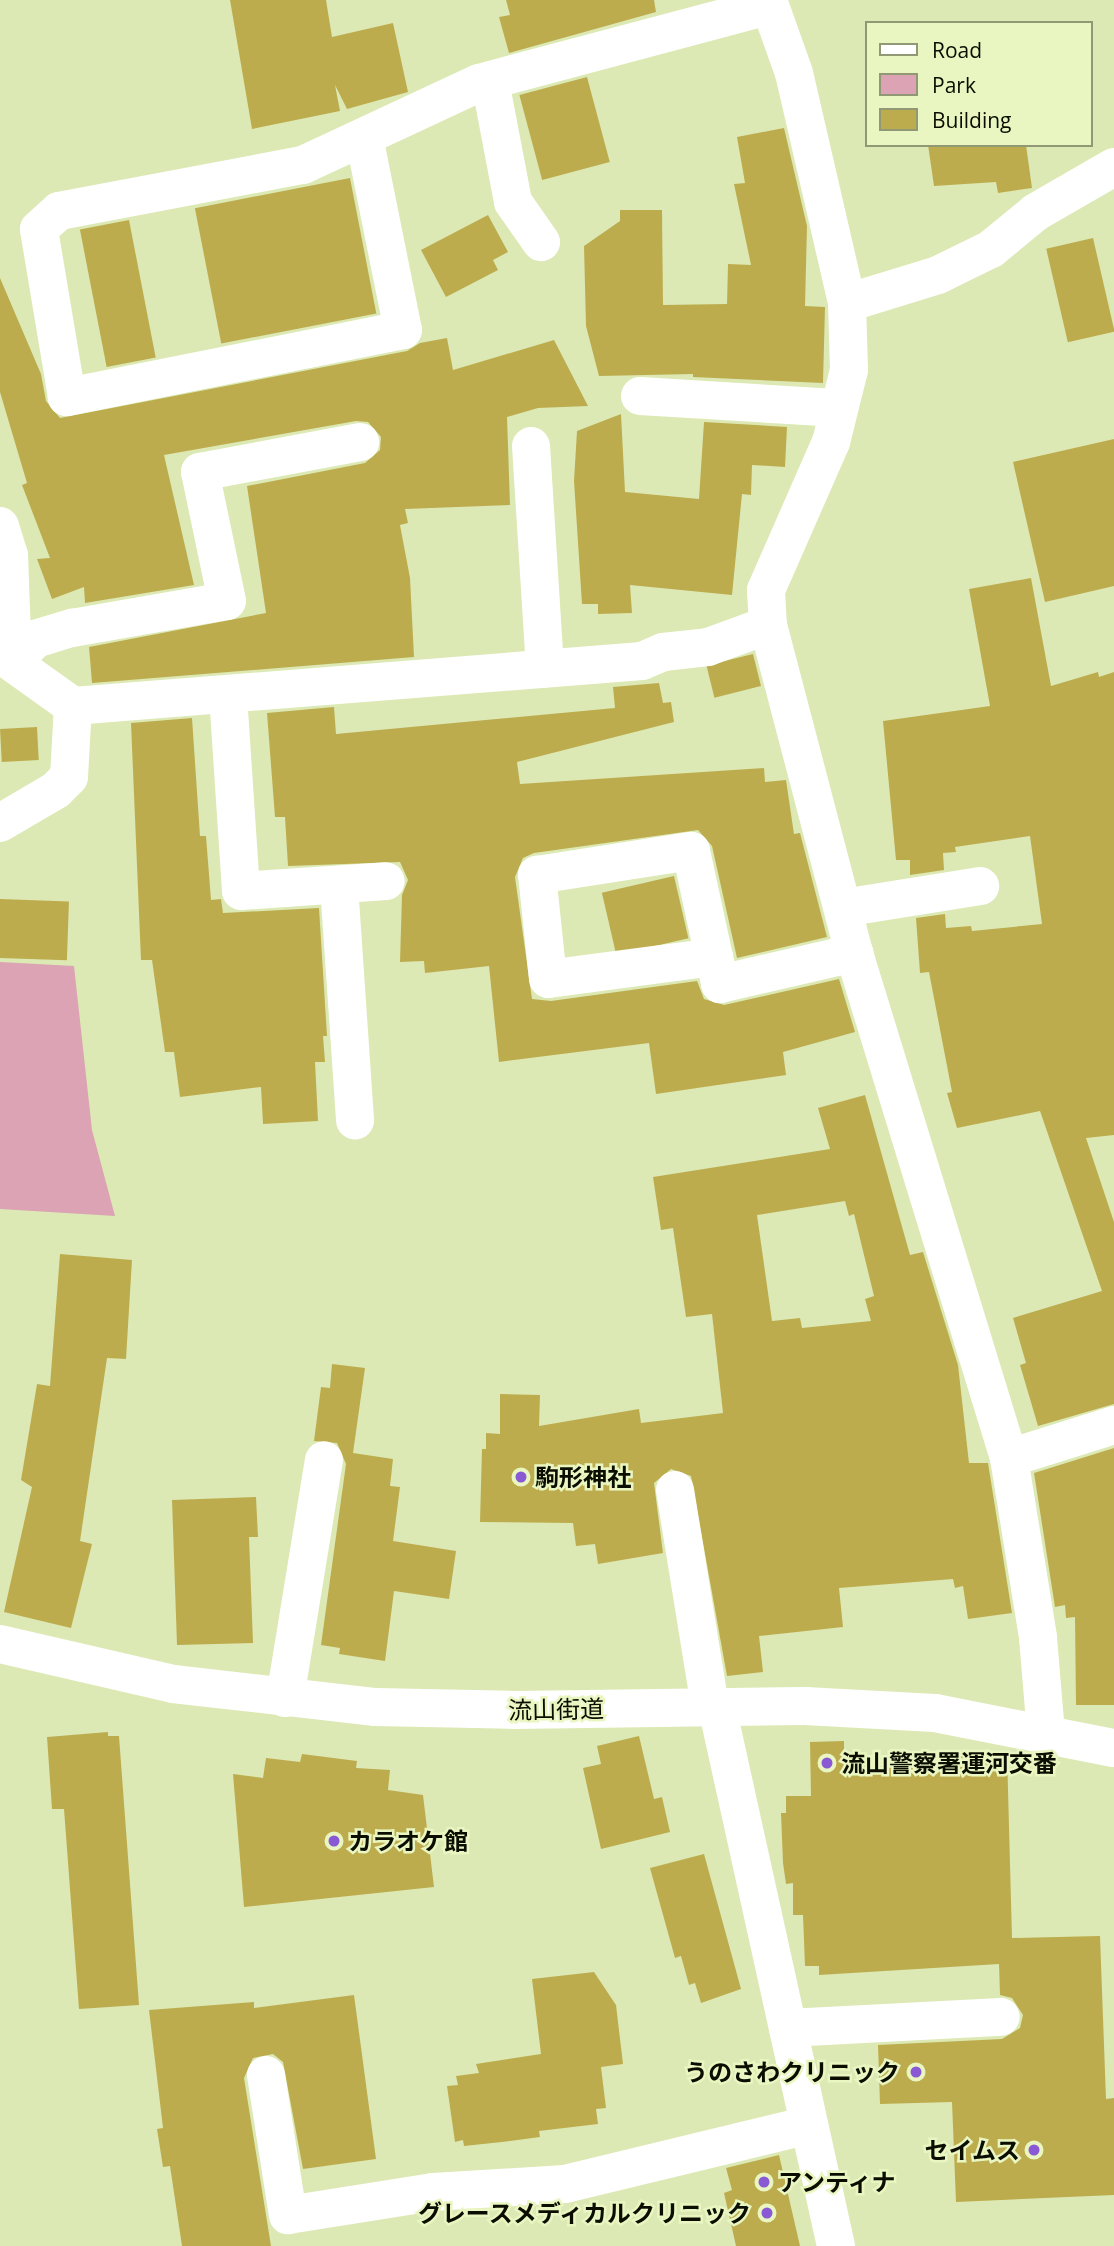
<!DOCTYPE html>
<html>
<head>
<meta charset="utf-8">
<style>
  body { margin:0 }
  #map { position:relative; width:1114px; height:2246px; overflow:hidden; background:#dce9b4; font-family:"Open Sans","Noto Sans JP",sans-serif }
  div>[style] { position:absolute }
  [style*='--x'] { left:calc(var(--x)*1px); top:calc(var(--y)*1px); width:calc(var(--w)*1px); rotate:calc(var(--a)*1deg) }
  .green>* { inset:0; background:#dba3b4 }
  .building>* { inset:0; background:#bdac4e; transform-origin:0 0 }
  .minor>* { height:38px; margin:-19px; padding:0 19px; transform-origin:19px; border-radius:19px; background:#fff }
  .dots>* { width:19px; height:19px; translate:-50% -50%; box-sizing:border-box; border:4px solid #e9f6c1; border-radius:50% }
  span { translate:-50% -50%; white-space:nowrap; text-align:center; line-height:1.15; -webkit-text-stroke:5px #e9f6c1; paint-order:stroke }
  .poi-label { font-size:24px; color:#0a0d00; font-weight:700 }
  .left { translate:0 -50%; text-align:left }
  .right { translate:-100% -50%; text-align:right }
  .street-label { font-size:24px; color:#0a0d00 }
  .legend { position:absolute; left:865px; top:21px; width:228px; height:126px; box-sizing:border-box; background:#e9f6c1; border:2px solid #909974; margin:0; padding:9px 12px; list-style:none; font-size:21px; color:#0a0d00 }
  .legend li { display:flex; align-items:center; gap:14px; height:35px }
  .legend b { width:35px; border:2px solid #909974 }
</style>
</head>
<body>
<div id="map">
  <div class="green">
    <i style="clip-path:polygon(0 962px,74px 966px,92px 1130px,115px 1216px,0 1209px)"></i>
  </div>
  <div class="building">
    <i style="clip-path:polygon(230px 0,326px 0,332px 37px,393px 23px,408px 92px,347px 109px,335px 85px,340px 111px,252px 129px)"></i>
    <i style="clip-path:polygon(506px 0,654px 0,656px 12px,509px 53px,499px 17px,510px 15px)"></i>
    <i style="left:587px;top:77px;width:88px;height:70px;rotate:75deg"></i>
    <i style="clip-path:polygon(784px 128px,807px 226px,805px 306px,825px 307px,823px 383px,693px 377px,693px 374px,599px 376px,586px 326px,584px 246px,620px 221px,620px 210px,662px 210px,663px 305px,727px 304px,728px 264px,751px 265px,734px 184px,745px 183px,737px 137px)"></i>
    <i style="clip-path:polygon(928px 145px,1026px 145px,1032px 188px,998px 193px,996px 182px,934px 186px)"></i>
    <i style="left:350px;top:178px;width:138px;height:158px;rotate:79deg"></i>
    <i style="clip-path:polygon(488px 215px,508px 252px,493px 260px,498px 270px,446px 297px,421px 250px)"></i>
    <i style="left:129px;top:220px;width:140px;height:50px;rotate:79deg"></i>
    <i style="left:1093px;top:238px;width:96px;height:48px;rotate:77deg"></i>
    <i style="clip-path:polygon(0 278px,41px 374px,46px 401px,60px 418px,407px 351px,420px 343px,447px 338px,453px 370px,554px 340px,588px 406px,538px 408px,507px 417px,510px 505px,405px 509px,408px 523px,400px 525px,410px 578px,414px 657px,92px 683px,89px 647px,266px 613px,247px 486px,365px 463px,380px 450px,381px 437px,368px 422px,356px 421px,164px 455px,194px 585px,85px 603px,84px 587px,52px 599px,37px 559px,50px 558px,22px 485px,27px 483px,0 392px)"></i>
    <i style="clip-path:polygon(621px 414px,625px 492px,699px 499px,704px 422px,787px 427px,785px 467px,752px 465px,751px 495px,742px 494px,732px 595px,630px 585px,632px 613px,598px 614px,598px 604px,582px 604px,574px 481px,577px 431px)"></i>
    <i style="clip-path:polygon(1114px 439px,1114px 586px,1045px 602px,1013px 462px)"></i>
    <i style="clip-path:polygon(1031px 578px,1051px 686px,1098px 672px,1099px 677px,1114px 672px,1114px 1135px,1086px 1138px,1114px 1222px,1114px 1404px,1038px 1426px,1020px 1365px,1026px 1363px,1013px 1318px,1102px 1291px,1040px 1111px,957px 1128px,947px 1093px,952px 1092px,929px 972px,920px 973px,916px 918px,945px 914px,946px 928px,971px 926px,972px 931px,1042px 924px,1030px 836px,955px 847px,956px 852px,943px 853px,944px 870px,910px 875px,910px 860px,896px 860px,883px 721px,990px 706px,969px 589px)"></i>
    <i style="left:753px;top:654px;width:33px;height:48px;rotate:76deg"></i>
    <i style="clip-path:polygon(659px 683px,663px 703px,671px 702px,674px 722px,517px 762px,520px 784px,764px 768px,765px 782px,786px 780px,794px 834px,800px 833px,827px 937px,737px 958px,712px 846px,698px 830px,534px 853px,523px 858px,515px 877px,532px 999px,551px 1001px,697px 981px,704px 999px,724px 1005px,839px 979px,855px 1032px,783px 1052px,786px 1075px,656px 1094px,649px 1043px,499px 1062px,489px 966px,425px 973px,424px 961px,400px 962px,402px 895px,408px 880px,400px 862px,288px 866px,285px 817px,275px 817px,267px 713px,334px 707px,336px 734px,615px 708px,613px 687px)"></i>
    <i style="clip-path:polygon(192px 718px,200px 836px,206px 836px,211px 900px,221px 899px,223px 913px,319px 908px,327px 1036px,323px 1036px,325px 1062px,315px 1062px,318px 1121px,263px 1124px,261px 1087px,180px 1097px,174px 1052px,165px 1052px,152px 960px,141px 960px,131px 723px)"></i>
    <i style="left:37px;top:727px;width:33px;height:37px;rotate:87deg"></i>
    <i style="left:674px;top:876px;width:64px;height:74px;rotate:77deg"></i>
    <i style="left:0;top:899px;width:69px;height:59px;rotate:2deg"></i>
    <i style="clip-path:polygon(evenodd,865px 1095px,910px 1255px,923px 1252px,958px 1365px,969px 1463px,988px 1463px,1012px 1613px,968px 1619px,963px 1586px,955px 1588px,953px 1579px,839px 1588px,843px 1627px,759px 1636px,763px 1672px,727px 1676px,691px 1476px,671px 1469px,654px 1483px,663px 1553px,598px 1564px,595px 1544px,576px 1546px,573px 1523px,480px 1522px,482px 1449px,486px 1449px,486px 1433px,500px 1434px,500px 1394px,540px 1395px,539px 1426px,639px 1409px,641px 1423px,723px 1413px,712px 1314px,686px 1317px,673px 1228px,661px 1230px,653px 1177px,830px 1149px,818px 1108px,865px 1095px,845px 1201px,849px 1216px,854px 1214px,874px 1296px,865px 1299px,871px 1321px,802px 1328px,800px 1318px,772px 1321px,757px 1215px,845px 1201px)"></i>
    <i style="clip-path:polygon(60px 1254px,132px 1260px,126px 1359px,107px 1358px,80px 1541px,92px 1544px,71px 1628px,4px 1612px,32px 1487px,21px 1480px,37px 1384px,50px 1386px)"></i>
    <i style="clip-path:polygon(332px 1364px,365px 1368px,353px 1453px,393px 1459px,390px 1486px,400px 1487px,393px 1541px,456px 1551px,449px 1599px,394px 1591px,385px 1661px,339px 1654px,340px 1648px,321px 1645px,346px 1464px,337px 1443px,314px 1441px,321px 1387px,330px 1388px)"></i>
    <i style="clip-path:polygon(1114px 1448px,1114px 1705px,1076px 1705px,1075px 1617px,1066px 1618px,1065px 1605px,1055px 1607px,1034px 1473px)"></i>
    <i style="clip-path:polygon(256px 1497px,258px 1537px,249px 1537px,253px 1643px,177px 1645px,172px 1500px)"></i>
    <i style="clip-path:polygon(108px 1732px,108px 1736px,119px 1736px,139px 2005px,79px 2009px,64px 1809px,52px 1809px,47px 1737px)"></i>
    <i style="clip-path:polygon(639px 1736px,654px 1799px,662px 1797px,670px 1832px,601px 1849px,583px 1768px,601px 1764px,597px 1746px)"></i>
    <i style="clip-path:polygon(844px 1741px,844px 1766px,961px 1766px,961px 1752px,1007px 1752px,1012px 1938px,1100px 1936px,1106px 2099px,1114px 2098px,1114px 2195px,956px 2202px,952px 2102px,880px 2104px,878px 2045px,1002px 2039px,1020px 2028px,1023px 2015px,1012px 1998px,1000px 1995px,999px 1964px,819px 1975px,819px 1966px,805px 1966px,803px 1915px,793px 1915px,793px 1883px,786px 1884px,783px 1863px,781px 1813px,786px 1813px,786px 1796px,811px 1796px,810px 1742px)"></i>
    <i style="clip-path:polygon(302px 1754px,357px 1761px,356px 1768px,390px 1770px,388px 1790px,423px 1795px,434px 1887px,244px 1907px,233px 1774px,263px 1778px,266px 1758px,300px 1762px)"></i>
    <i style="clip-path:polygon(704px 1854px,741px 1989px,701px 2003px,695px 1983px,689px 1985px,681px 1956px,675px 1958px,650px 1868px)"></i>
    <i style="clip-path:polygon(594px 1972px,616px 2005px,623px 2064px,601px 2067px,606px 2108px,596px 2109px,598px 2124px,539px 2131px,540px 2137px,502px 2142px,464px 2146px,463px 2140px,455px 2142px,447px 2086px,458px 2085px,456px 2076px,479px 2073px,476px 2064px,541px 2054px,532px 1979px)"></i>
    <i style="clip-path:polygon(354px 1995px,376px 2159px,303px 2169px,283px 2062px,273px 2054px,253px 2058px,244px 2078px,271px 2246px,182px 2246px,170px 2166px,163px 2167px,157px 2129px,163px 2128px,149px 2010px,254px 2002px,254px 2008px)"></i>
    <i style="clip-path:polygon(779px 2155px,800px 2246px,736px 2246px,724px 2193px,732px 2190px,726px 2168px)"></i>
  </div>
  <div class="minor">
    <i style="--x:768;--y:0;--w:77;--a:70.4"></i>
    <i style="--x:794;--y:73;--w:236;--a:77"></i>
    <i style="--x:847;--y:303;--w:67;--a:88.3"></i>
    <i style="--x:849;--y:370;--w:74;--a:104"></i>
    <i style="--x:831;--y:442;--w:162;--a:113.7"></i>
    <i style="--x:766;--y:590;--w:35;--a:87"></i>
    <i style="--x:768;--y:625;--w:339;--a:75.3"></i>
    <i style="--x:854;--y:953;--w:528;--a:72.94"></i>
    <i style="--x:1009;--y:1458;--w:182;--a:80.8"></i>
    <i style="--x:1038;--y:1638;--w:95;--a:85.2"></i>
    <i style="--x:490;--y:81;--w:123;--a:79.2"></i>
    <i style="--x:513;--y:202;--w:49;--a:55"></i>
    <i style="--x:364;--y:137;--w:197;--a:78.6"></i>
    <i style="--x:403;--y:330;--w:343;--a:168.7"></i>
    <i style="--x:67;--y:397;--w:170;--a:-99.5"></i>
    <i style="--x:39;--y:229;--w:27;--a:-42"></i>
    <i style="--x:59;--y:211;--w:248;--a:-10.7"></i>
    <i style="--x:303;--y:165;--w:194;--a:-25"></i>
    <i style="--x:479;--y:83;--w:300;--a:-14.9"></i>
    <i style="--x:847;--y:303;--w:95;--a:-17.1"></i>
    <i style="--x:938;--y:275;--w:59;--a:-26.1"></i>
    <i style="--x:991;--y:249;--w:58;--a:-39.4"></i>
    <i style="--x:1036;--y:212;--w:90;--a:-30"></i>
    <i style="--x:640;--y:396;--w:199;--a:3.5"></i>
    <i style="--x:531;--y:446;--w:223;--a:86.4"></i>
    <i style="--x:0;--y:526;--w:30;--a:73"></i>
    <i style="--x:9;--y:555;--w:107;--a:87.9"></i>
    <i style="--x:0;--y:654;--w:90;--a:35.5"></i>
    <i style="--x:73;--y:706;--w:571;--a:-4.52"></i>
    <i style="--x:642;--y:661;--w:23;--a:-23"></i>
    <i style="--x:663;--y:652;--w:45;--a:-6.3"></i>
    <i style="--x:708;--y:647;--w:64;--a:-20.1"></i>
    <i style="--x:13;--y:662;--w:32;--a:-46"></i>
    <i style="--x:35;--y:639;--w:39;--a:-17"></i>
    <i style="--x:72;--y:628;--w:157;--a:-9.9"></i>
    <i style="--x:227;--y:601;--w:132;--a:-101.8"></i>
    <i style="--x:200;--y:472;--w:163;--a:-10.6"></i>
    <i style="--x:228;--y:695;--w:196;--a:86.2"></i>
    <i style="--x:241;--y:891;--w:145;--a:-3.9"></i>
    <i style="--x:0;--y:823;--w:65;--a:-30.5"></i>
    <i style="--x:56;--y:790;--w:18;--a:-45"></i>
    <i style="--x:69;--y:777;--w:71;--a:-86.8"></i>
    <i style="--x:339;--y:885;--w:236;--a:86.1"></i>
    <i style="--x:843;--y:908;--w:139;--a:-9.1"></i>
    <i style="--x:714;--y:957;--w:167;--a:172.5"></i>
    <i style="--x:548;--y:979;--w:105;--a:-96"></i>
    <i style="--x:537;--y:875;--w:156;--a:-8.9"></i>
    <i style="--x:691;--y:851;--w:108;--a:77.8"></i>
    <i style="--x:714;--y:957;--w:28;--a:77"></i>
    <i style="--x:720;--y:984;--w:138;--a:-13"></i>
    <i style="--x:1009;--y:1458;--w:110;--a:-17.4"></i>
    <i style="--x:675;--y:1490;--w:220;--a:80.8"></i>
    <i style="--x:0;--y:1644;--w:178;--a:13"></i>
    <i style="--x:173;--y:1684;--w:204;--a:6.5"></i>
    <i style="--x:376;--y:1707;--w:139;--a:1.2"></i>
    <i style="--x:515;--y:1710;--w:290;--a:-0.8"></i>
    <i style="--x:805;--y:1706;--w:130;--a:3.1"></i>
    <i style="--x:935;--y:1713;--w:182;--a:11.1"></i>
    <i style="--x:285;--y:1698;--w:241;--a:-80.7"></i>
    <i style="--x:717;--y:1707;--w:552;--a:77.55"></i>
    <i style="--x:788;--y:2028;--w:213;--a:-3"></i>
    <i style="--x:266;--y:2075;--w:142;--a:81.1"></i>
    <i style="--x:288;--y:2215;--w:147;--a:-9"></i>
    <i style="--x:433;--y:2192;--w:132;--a:-3.5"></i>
    <i style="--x:565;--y:2184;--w:251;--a:-13.6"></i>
  </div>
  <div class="dots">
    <i style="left:521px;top:1477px;background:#895ad3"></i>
    <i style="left:827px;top:1763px;background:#895ad3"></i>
    <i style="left:334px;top:1841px;background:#895ad3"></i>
    <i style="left:916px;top:2072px;background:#895ad3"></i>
    <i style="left:1034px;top:2150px;background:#895ad3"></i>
    <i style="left:764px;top:2182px;background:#895ad3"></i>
    <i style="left:767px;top:2213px;background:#895ad3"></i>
  </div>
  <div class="poi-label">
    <span class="left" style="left:535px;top:1477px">駒形神社</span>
    <span class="left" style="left:841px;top:1763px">流山警察署運河交番</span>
    <span class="left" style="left:348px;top:1841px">カラオケ館</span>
    <span class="right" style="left:900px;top:2072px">うのさわクリニック</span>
    <span class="right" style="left:1020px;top:2150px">セイムス</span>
    <span class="left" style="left:778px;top:2182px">アンティナ</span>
    <span class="right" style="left:751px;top:2213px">グレースメディカルクリニック</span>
  </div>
  <div class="street-label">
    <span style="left:556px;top:1709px;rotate:-1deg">流山街道</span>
  </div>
  <ul class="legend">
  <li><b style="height:9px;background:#fff"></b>Road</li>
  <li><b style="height:19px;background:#dba3b4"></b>Park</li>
  <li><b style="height:19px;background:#bdac4e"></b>Building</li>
  </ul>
</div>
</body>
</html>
